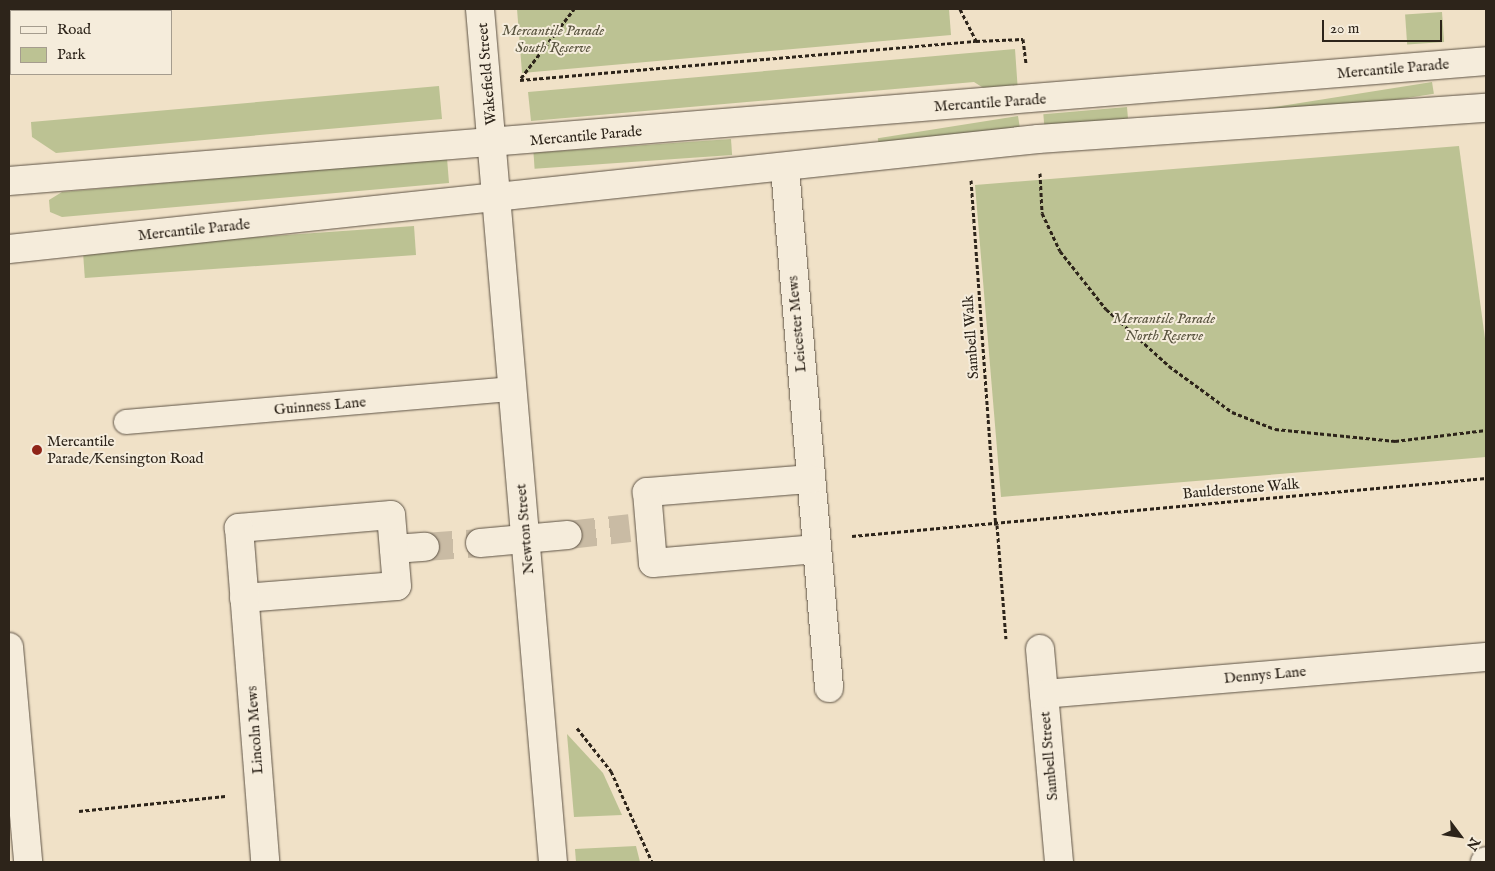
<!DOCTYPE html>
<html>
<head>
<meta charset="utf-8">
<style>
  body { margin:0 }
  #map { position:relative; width:1495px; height:871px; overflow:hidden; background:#f0e1c7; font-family:"IM FELL English",serif }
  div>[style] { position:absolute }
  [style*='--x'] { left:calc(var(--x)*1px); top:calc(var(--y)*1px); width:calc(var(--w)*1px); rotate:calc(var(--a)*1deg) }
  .green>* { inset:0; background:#bcc293; transform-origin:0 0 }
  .minor-tunnel>* { height:28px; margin-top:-14px; transform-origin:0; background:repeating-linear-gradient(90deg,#c9bba4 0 28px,transparent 0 42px) }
  .path>* { height:3px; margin-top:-1.5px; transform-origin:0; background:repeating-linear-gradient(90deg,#2d241a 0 4px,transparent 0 6.5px) }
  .roads { filter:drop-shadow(0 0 1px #5e5345) drop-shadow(0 0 1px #5e5345) }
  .service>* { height:24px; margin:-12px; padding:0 12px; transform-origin:12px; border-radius:12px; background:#f5ecdb }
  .minor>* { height:28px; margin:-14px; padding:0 14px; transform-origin:14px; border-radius:14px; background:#f5ecdb }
  .tertiary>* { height:28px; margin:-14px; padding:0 14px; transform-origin:14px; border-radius:14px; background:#f5ecdb }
  .dots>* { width:14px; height:14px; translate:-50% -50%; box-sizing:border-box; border:2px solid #f5ecdb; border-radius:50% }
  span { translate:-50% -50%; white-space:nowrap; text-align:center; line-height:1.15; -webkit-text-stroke:4px #f5ecdb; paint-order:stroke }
  .park-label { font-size:15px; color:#58533e; font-style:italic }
  .street-label { font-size:15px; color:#2d241a }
  .poi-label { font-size:15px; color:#2d241a }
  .left { translate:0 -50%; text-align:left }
  .frame { position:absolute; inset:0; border:10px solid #2d241a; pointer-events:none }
  .legend { position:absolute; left:10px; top:10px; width:162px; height:65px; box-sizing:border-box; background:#f5ecdb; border:1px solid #a59c8e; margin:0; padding:6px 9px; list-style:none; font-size:15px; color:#2d241a }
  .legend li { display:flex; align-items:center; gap:10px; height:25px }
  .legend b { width:25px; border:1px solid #a59c8e }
  .north { position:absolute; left:1435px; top:811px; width:50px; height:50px; -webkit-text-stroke:4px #f5ecdb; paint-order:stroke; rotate:121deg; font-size:14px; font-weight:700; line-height:20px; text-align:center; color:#2d241a }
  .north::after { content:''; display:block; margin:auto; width:18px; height:22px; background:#2d241a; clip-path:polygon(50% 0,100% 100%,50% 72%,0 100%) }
  .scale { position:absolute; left:1322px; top:20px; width:120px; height:22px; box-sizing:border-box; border:2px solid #2d241a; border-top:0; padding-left:6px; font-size:15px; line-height:18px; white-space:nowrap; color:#2d241a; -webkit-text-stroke:4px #f5ecdb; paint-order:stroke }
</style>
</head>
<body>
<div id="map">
  <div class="green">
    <i style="clip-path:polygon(517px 9px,949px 9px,951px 35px,522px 73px)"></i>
    <i style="left:1442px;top:12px;width:30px;height:37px;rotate:86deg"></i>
    <i style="clip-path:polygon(1015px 49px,1018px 92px,993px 94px,974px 82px,531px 121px,528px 92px)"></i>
    <i style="left:1432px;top:82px;width:12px;height:230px;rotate:81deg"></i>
    <i style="clip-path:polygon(439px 86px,442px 119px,56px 153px,32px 137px,31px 122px)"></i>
    <i style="left:1127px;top:107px;width:12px;height:84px;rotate:85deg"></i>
    <i style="left:1018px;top:116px;width:12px;height:142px;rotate:81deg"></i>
    <i style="left:731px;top:139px;width:16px;height:198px;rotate:86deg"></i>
    <i style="clip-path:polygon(1459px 146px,1486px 346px,1486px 457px,1001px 497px,975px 185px)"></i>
    <i style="clip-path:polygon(447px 158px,449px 183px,62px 217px,50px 212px,49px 200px,62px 192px)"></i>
    <i style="left:414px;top:226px;width:29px;height:332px;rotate:86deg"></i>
    <i style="clip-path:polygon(567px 734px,603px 773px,622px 815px,574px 817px)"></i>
    <i style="clip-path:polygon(636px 846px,640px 862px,576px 862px,575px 849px)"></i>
  </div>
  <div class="minor-tunnel">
    <i style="--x:568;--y:535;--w:62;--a:-6.4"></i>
    <i style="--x:425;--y:547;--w:55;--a:-4.2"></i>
  </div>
  <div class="path">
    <i style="--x:960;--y:9;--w:36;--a:63"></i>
    <i style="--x:976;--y:41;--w:47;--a:-2.4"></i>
    <i style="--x:1023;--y:39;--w:24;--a:83"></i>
    <i style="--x:521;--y:78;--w:87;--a:-52.5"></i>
    <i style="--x:520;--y:80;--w:458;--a:-4.9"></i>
    <i style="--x:1040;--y:173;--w:40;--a:87.1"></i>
    <i style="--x:1042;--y:213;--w:42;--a:64.7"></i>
    <i style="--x:1060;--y:251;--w:74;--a:51.6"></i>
    <i style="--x:1106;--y:309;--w:85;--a:42.1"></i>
    <i style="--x:1169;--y:366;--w:78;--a:36.1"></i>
    <i style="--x:1232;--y:412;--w:46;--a:21.6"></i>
    <i style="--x:1275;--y:429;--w:121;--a:5.7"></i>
    <i style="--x:1395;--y:441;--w:92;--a:-6.9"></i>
    <i style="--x:971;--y:180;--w:346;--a:85.9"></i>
    <i style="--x:997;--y:525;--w:114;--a:85.5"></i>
    <i style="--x:852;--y:536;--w:637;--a:-5.23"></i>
    <i style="--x:577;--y:728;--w:55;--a:51.7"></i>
    <i style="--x:611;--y:771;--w:100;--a:65.7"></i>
    <i style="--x:79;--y:811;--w:147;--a:-5.9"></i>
  </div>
  <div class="roads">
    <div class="service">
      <i style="--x:126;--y:422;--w:388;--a:-4.9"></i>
    </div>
    <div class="minor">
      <i style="--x:480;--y:9;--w:856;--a:85.11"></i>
      <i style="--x:785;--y:169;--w:521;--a:85.15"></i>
      <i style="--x:9;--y:181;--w:1482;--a:-4.64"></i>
      <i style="--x:9;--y:249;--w:1035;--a:-6.1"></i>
      <i style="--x:1038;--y:139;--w:449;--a:-4"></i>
      <i style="--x:810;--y:479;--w:164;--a:175.4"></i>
      <i style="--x:647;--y:492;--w:71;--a:85.2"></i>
      <i style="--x:653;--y:563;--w:164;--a:-4.9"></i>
      <i style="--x:480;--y:543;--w:88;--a:-5.2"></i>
      <i style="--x:394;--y:549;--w:31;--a:-4"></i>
      <i style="--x:244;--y:598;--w:153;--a:-4.5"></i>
      <i style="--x:397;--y:586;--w:71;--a:-94.8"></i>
      <i style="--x:391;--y:515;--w:153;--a:175.1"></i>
      <i style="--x:239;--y:528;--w:335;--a:85.5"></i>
      <i style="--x:1040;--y:649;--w:214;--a:84.9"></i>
      <i style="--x:1044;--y:694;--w:444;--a:-4.8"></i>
      <i style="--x:1485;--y:862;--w:1;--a:-45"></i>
    </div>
    <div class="tertiary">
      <i style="--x:9;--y:647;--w:216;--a:84.9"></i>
    </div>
  </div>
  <div class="dots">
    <i style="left:37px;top:450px;background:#8f2418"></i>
  </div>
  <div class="park-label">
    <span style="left:553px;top:39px">Mercantile Parade<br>South Reserve</span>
    <span style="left:1164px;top:327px">Mercantile Parade<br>North Reserve</span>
  </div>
  <div class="street-label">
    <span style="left:1393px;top:69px;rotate:-5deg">Mercantile Parade</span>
    <span style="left:487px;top:74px;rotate:-95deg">Wakefield Street</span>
    <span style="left:990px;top:103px;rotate:-4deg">Mercantile Parade</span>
    <span style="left:586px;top:136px;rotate:-5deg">Mercantile Parade</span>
    <span style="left:194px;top:230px;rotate:-6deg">Mercantile Parade</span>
    <span style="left:797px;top:324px;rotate:-95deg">Leicester Mews</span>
    <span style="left:971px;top:337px;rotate:-94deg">Sambell Walk</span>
    <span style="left:320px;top:406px;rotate:-5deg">Guinness Lane</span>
    <span style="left:1241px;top:489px;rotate:-5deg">Baulderstone Walk</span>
    <span style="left:525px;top:529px;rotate:-95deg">Newton Street</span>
    <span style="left:1265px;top:675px;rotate:-5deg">Dennys Lane</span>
    <span style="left:255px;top:730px;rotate:-94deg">Lincoln Mews</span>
    <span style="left:1049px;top:756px;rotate:-95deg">Sambell Street</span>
  </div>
  <div class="poi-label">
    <span class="left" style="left:47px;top:450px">Mercantile<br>Parade/Kensington Road</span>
  </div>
  <div class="frame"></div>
  <ul class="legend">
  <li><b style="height:6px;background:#f5ecdb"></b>Road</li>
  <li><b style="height:14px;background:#bcc293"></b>Park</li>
  </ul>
  <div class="north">N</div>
  <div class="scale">20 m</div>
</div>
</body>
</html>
